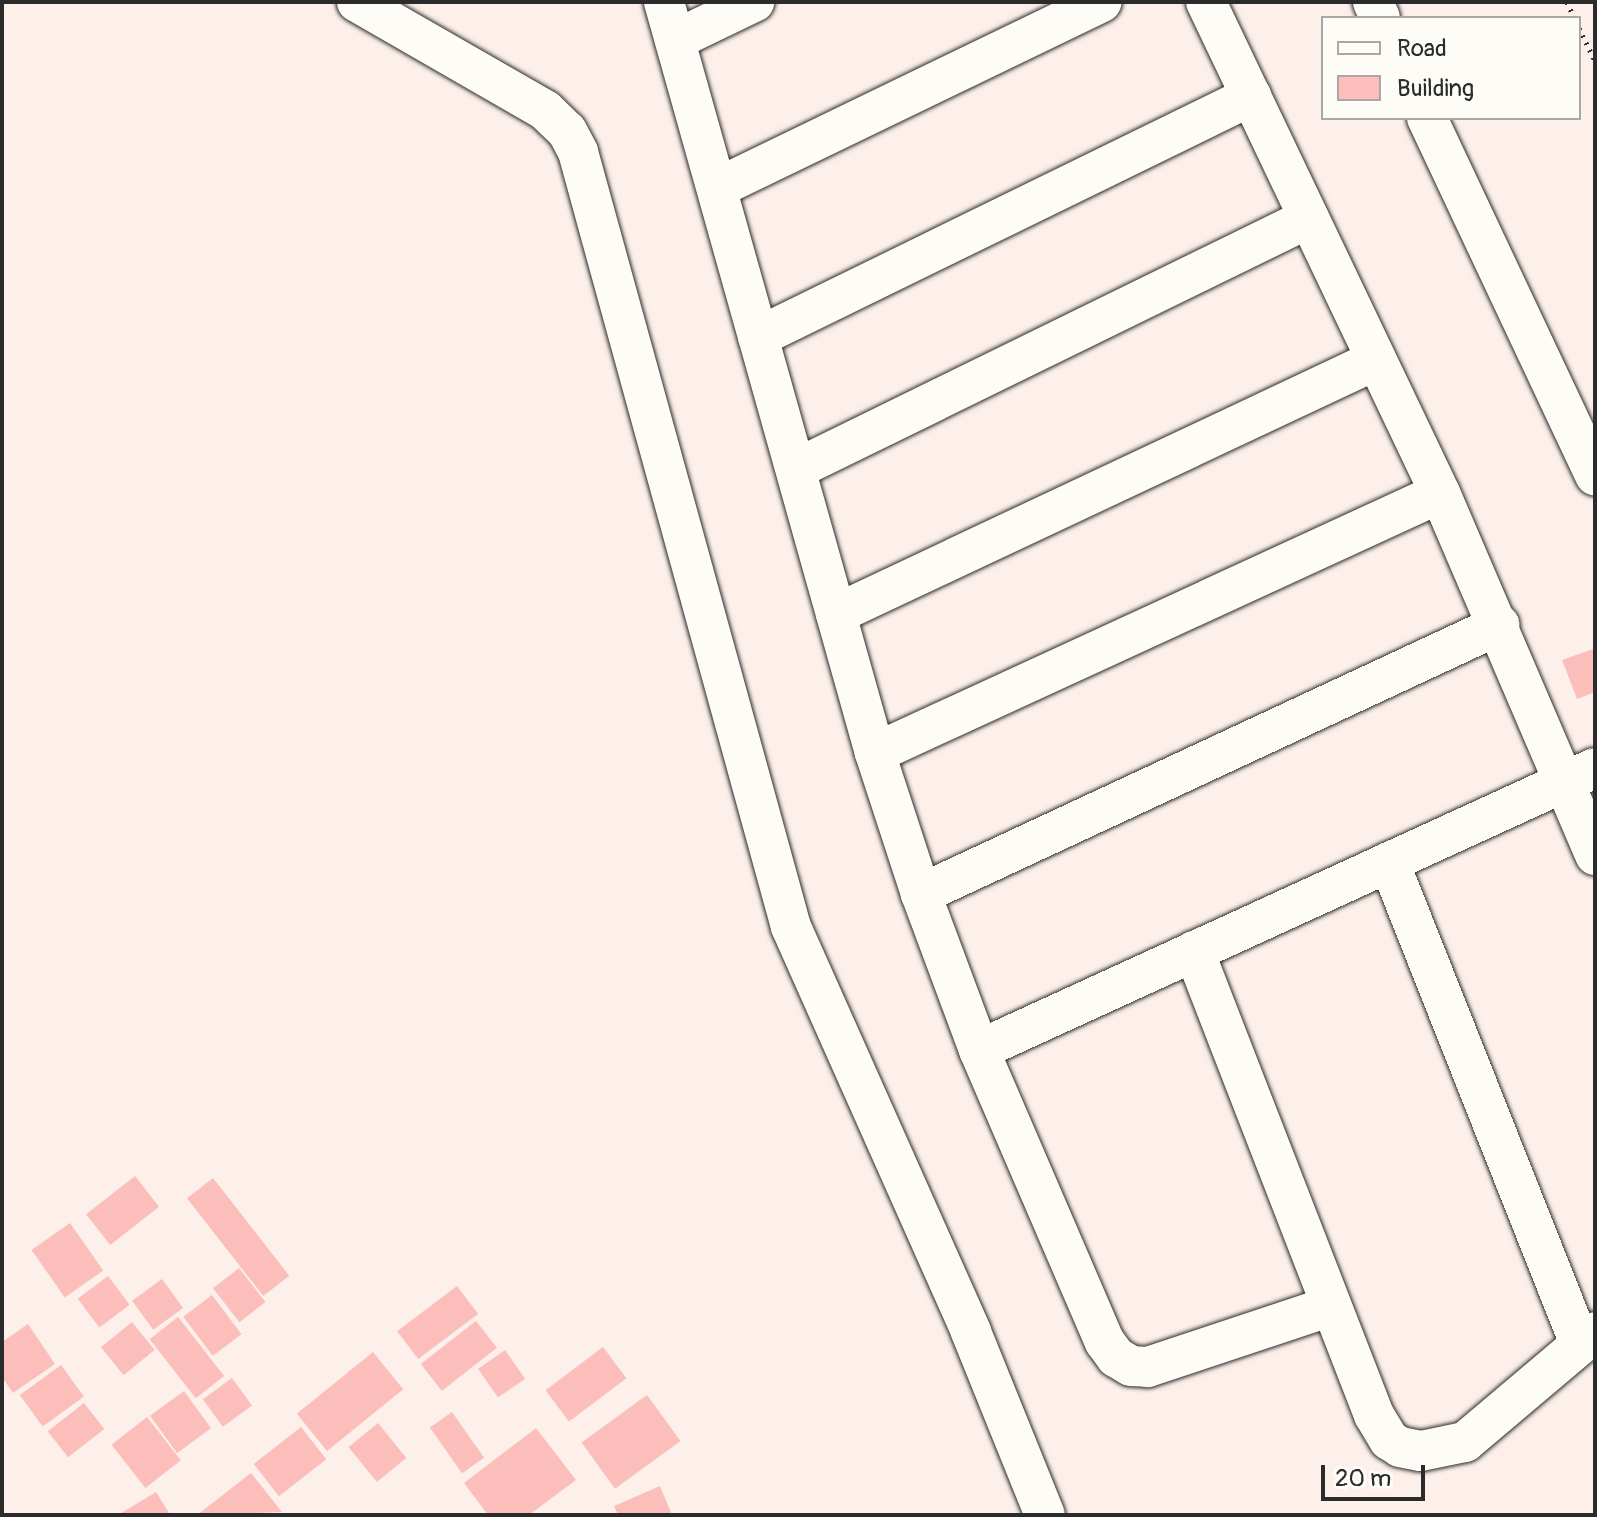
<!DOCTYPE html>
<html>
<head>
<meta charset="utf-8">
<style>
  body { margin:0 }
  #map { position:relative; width:1597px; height:1517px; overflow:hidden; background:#fdf0eb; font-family:Pangolin,sans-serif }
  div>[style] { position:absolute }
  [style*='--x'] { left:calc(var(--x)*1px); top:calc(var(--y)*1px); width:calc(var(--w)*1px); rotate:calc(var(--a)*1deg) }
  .building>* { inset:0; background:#fbbeba; transform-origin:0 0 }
  .path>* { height:5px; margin-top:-2.5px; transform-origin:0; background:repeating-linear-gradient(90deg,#2b2b2b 0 2px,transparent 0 8px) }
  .roads { filter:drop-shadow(0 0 2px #2b2b2b) drop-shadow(0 0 2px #2b2b2b) }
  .minor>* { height:40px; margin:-20px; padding:0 20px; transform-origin:20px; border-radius:20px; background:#fdfcf7 }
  span { translate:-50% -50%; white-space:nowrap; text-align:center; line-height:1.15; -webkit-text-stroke:8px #fdfcf7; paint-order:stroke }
  .frame { position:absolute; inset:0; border:4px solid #2b2b2b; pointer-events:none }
  .legend { position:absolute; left:1321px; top:16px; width:260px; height:104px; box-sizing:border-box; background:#fdfcf7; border:2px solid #a9a8a5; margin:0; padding:10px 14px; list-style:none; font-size:24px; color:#2b2b2b }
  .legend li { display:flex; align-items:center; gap:16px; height:40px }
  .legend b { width:40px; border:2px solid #a9a8a5 }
  .scale { position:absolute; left:1321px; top:1465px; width:104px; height:36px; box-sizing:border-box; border:4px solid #2b2b2b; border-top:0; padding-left:10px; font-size:24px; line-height:28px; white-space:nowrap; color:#2b2b2b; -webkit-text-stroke:6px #fdfcf7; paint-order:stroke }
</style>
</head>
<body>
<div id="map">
  <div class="building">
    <i style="clip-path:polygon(1593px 649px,1595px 692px,1577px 699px,1562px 660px)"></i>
    <i style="left:135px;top:1176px;width:39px;height:62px;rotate:52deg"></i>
    <i style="left:213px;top:1178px;width:124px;height:33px;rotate:52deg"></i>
    <i style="left:70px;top:1223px;width:58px;height:47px;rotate:55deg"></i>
    <i style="left:239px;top:1268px;width:43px;height:33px;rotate:52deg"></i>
    <i style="left:108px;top:1276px;width:36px;height:38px;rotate:53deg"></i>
    <i style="left:162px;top:1279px;width:36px;height:37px;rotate:54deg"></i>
    <i style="left:457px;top:1286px;width:35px;height:75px;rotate:53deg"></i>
    <i style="left:212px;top:1295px;width:49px;height:36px;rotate:53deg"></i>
    <i style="left:178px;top:1317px;width:75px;height:36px;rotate:52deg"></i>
    <i style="left:476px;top:1321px;width:34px;height:70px;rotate:52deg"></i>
    <i style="left:132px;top:1322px;width:36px;height:40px;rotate:51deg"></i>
    <i style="clip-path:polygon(28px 1324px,55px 1364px,13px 1393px,2px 1377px,2px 1342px)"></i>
    <i style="left:603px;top:1347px;width:39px;height:72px;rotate:53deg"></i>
    <i style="left:505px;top:1350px;width:35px;height:33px;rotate:55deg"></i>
    <i style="left:373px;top:1352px;width:48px;height:98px;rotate:51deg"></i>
    <i style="left:61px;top:1365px;width:39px;height:51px;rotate:54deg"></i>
    <i style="left:232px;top:1378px;width:34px;height:36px;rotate:54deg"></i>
    <i style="left:184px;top:1391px;width:46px;height:42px;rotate:54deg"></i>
    <i style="left:647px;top:1395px;width:57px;height:81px;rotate:54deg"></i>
    <i style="left:84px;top:1403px;width:33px;height:46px;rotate:52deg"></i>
    <i style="left:452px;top:1412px;width:56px;height:27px;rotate:55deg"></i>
    <i style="left:147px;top:1417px;width:55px;height:45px;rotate:52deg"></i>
    <i style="left:378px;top:1423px;width:45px;height:38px;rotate:51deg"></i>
    <i style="left:301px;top:1427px;width:41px;height:60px;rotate:52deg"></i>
    <i style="clip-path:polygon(536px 1428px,576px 1480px,529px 1515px,488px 1515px,464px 1483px)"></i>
    <i style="clip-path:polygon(251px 1473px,282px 1512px,197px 1515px)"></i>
    <i style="clip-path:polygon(660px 1486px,672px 1515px,618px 1515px,614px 1506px)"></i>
    <i style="clip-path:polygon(156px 1492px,169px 1513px,167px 1515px,118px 1515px)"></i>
  </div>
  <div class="path">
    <i style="--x:1567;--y:2;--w:17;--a:66"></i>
    <i style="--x:1579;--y:28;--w:37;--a:64"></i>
  </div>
  <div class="roads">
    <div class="minor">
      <i style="--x:357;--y:2;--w:217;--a:29.9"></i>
      <i style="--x:545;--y:110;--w:30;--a:44"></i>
      <i style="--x:567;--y:131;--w:24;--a:62"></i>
      <i style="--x:578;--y:152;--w:804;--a:74.63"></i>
      <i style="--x:791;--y:927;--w:443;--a:66"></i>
      <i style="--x:971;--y:1332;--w:197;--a:68"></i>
      <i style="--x:664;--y:2;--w:780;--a:74.31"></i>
      <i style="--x:875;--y:753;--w:148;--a:71.9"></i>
      <i style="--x:921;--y:894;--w:166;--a:69.6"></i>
      <i style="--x:979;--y:1050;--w:318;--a:66.7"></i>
      <i style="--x:1105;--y:1342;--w:19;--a:54"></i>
      <i style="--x:1116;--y:1357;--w:17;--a:31"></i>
      <i style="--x:1131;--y:1366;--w:17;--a:3"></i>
      <i style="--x:1148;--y:1367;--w:193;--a:-18.4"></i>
      <i style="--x:1206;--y:2;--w:544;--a:64.52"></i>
      <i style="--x:1440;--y:493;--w:394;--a:66.8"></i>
      <i style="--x:1373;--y:2;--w:17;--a:66"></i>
      <i style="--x:675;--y:40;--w:88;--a:-25.7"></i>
      <i style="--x:1427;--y:118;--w:395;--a:64.8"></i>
      <i style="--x:717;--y:188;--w:427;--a:-25.8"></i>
      <i style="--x:758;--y:337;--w:549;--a:-26.05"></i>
      <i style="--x:796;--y:469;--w:571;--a:-26.07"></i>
      <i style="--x:836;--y:614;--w:597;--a:-25.19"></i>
      <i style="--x:875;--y:753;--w:622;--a:-24.71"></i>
      <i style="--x:1389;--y:862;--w:518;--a:68.38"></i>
      <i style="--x:921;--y:894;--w:638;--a:-24.96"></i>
      <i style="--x:1194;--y:951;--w:498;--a:68.8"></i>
      <i style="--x:1374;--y:1415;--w:29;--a:59"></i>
      <i style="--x:1389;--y:1440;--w:13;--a:32"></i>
      <i style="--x:1400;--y:1447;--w:21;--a:11"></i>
      <i style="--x:1421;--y:1451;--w:45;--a:-11.6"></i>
      <i style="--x:1465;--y:1442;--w:170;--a:-40.2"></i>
      <i style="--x:979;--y:1050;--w:677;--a:-24.6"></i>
    </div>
  </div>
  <div class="frame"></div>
  <ul class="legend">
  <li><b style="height:10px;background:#fdfcf7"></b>Road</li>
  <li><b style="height:22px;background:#fbbeba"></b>Building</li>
  </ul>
  <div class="scale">20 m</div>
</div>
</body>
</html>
